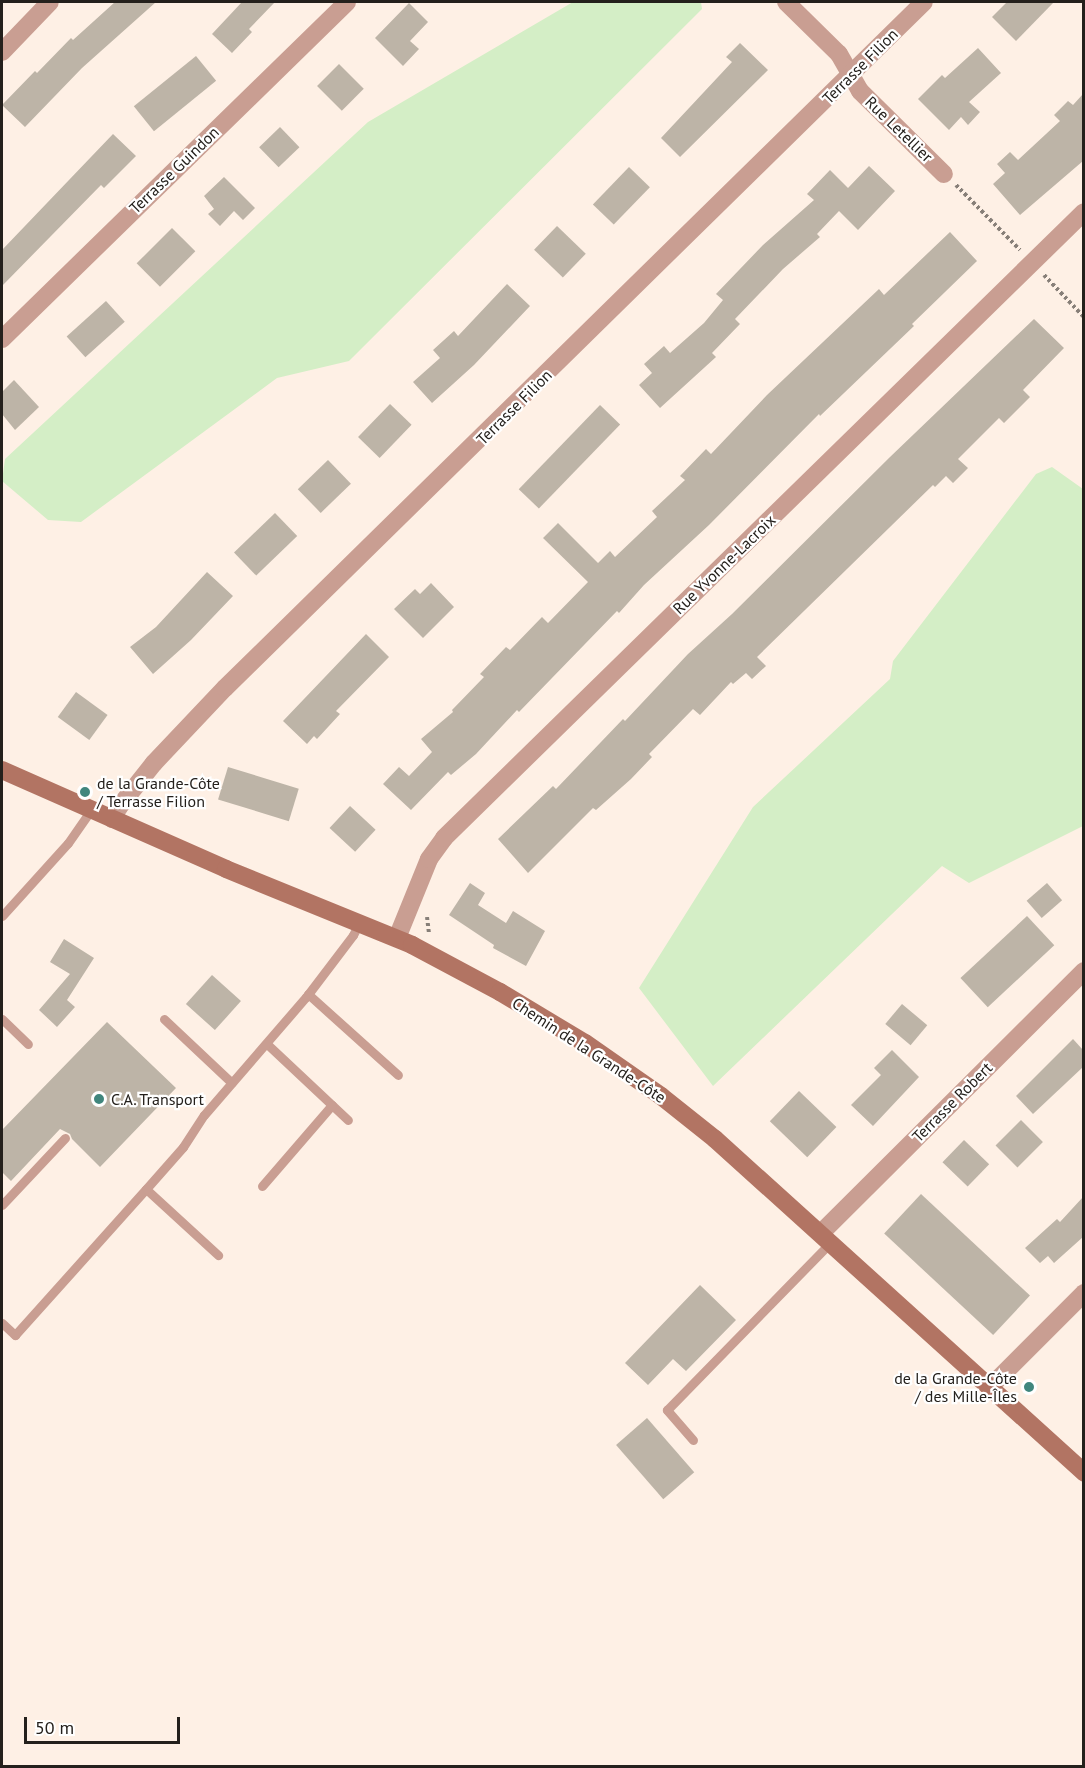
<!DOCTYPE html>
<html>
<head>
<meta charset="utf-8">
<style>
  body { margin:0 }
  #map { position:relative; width:1085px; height:1768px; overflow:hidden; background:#fef0e5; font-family:"PT Sans",sans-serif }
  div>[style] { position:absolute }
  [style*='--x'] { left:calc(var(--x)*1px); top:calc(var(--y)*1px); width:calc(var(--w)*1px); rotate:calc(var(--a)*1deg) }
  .green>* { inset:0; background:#d4eec6 }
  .building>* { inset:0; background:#bdb4a7; transform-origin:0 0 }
  .path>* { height:4px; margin-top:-2px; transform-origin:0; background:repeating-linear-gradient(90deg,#877f78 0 3px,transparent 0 6px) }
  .service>* { height:9px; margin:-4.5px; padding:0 4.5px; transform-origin:4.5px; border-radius:4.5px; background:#c99e92 }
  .minor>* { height:18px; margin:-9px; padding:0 9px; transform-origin:9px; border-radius:9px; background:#c99e92 }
  .secondary>* { height:18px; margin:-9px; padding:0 9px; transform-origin:9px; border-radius:9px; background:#b27463 }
  .dots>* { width:16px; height:16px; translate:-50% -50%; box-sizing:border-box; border:3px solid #fff; border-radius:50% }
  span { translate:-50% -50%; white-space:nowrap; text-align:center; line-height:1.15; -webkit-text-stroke:4.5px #fff; paint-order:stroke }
  .street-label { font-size:16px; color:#24201c }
  .poi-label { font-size:16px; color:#24201c }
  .left { translate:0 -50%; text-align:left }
  .right { translate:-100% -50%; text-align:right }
  .frame { position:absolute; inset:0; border:3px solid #24201c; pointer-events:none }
  .scale { position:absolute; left:24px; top:1717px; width:156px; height:27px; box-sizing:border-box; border:3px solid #24201c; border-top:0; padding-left:8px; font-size:18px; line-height:21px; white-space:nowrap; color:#24201c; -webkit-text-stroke:4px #fff; paint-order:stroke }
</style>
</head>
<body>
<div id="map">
  <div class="green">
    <i style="clip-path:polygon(573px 2px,701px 2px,702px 9px,349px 361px,277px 378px,81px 522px,48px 520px,2px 481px,5px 459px,368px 122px)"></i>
    <i style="clip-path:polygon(1052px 467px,1083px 489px,1083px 826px,969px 883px,942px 866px,713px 1086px,639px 988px,753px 807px,890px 679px,893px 661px,1036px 474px)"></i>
  </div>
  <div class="building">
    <i style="clip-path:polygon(115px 2px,156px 2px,82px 68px,25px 127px,2px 105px,35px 71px,37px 73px,71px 38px,73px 40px)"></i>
    <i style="clip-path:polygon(242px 2px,275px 2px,249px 29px,252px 32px,232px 53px,212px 34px)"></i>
    <i style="clip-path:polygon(1007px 2px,1054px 2px,1016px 41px,992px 17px)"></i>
    <i style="clip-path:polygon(409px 3px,428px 22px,410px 41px,419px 49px,403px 66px,375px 38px)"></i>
    <i style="clip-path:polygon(740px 43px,768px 70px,680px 157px,661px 138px,732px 62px,726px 57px)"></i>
    <i style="clip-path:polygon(978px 48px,1001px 73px,969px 102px,980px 112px,968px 125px,961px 117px,949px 130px,918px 99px,942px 75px,945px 78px)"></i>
    <i style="left:196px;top:56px;width:32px;height:80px;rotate:51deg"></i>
    <i style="left:339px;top:64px;width:35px;height:31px;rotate:45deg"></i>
    <i style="clip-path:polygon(1083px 94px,1083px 161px,1020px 215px,993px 184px,1005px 173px,997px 164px,1010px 152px,1018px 160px,1060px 121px,1054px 115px,1068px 101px,1073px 105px)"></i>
    <i style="left:280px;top:127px;width:28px;height:29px;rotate:46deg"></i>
    <i style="clip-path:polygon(113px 134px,136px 156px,104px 188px,101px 185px,2px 286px,2px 250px)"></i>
    <i style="clip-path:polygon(869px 166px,895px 191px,858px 230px,839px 211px,817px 234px,820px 237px,783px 269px,735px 319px,740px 324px,712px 353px,716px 357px,660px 408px,639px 385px,652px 373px,644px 364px,664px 346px,670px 353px,704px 323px,723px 300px,716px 294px,763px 245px,814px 200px,807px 194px,830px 170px,848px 188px)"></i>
    <i style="left:629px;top:167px;width:29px;height:52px;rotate:44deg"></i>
    <i style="clip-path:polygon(224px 177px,255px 208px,243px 220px,234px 211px,220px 226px,208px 214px,214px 209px,204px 196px)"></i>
    <i style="left:557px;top:226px;width:40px;height:33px;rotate:44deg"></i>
    <i style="left:172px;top:228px;width:33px;height:50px;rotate:45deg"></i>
    <i style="clip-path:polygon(950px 232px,977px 261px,912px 324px,914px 326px,820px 416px,819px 414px,709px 525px,644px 585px,619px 613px,617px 611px,519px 712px,517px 710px,476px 754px,451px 775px,448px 772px,411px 810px,383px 784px,399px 767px,409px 776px,432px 752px,421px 739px,453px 712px,452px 710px,484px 677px,480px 674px,506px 647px,510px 650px,542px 617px,548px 623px,588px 582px,543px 538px,558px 523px,598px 563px,610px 551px,615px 557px,657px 517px,652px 511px,685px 480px,680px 476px,706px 449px,711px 454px,767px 395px,879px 289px,884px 295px)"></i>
    <i style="clip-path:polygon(507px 284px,530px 306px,474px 365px,432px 403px,413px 382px,440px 358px,433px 350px,454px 331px,458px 336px)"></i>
    <i style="left:106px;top:301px;width:28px;height:53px;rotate:48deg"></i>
    <i style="clip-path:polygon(1034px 319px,1064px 348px,1023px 390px,1030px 397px,1004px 423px,999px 418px,958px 459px,968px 468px,953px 483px,946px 476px,935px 487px,933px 485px,757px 657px,766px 666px,752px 679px,746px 673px,733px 684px,731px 682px,700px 715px,693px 709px,649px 754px,652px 757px,631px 779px,596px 810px,593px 808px,528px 873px,498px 839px,553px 786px,556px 789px,623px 719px,625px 721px,688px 654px,732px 614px,890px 457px)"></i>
    <i style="clip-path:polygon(14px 380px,39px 407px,15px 430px,2px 414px,2px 392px)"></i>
    <i style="left:390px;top:404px;width:30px;height:46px;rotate:44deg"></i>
    <i style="left:600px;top:405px;width:28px;height:117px;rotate:44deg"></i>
    <i style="left:328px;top:460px;width:33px;height:42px;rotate:46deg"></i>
    <i style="left:275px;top:513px;width:32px;height:57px;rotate:46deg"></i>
    <i style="clip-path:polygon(207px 572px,233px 596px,191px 640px,153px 674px,130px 647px,156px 627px)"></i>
    <i style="clip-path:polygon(431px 583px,454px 607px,423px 638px,394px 609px,415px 589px,420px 594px)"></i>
    <i style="clip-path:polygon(366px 634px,389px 657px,336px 711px,340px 714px,317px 739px,314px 736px,307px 744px,283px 721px)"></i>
    <i style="left:76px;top:692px;width:39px;height:31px;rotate:36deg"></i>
    <i style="left:228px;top:767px;width:74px;height:34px;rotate:17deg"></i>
    <i style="left:350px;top:806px;width:35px;height:30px;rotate:43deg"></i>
    <i style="clip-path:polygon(470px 883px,485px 893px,478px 905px,506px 923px,513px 911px,545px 931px,526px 966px,493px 948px,494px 945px,449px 915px)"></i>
    <i style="left:1047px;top:883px;width:23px;height:27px;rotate:49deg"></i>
    <i style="left:1027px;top:916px;width:40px;height:91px;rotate:47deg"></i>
    <i style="clip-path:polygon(64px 939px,94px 958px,67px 1000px,75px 1007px,57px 1027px,39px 1010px,70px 974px,50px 962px)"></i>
    <i style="left:212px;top:975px;width:39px;height:39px;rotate:42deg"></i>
    <i style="left:902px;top:1004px;width:33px;height:26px;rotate:40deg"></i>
    <i style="clip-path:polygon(107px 1022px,176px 1088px,100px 1167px,72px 1139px,70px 1134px,60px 1129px,11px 1181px,2px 1172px,2px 1130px)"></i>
    <i style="clip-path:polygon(1073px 1039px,1083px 1050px,1083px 1067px,1033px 1114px,1016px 1096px)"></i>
    <i style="clip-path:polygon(892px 1050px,919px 1077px,873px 1126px,851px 1105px,881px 1075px,874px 1068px)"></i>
    <i style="left:799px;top:1091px;width:52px;height:42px;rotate:44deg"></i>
    <i style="left:1021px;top:1120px;width:31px;height:36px;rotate:45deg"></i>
    <i style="left:964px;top:1140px;width:35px;height:31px;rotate:44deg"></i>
    <i style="left:921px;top:1194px;width:149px;height:54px;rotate:43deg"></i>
    <i style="clip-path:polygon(1083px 1197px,1083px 1237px,1054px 1263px,1048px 1256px,1040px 1263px,1025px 1248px,1057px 1219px,1060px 1222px)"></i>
    <i style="clip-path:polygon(700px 1285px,736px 1320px,686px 1371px,673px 1359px,648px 1385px,625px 1363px)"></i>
    <i style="left:647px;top:1418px;width:72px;height:41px;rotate:49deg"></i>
  </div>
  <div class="path">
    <i style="--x:956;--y:185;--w:91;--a:45.4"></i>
    <i style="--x:1044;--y:275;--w:58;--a:46.4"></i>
    <i style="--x:427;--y:917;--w:16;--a:83"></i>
  </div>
  <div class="service">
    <i style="--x:2;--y:916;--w:98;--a:-47.9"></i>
    <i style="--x:68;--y:843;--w:40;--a:-55.1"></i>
    <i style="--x:308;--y:994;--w:121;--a:42"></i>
    <i style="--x:2;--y:1019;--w:36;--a:44"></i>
    <i style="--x:164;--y:1019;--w:93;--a:43.3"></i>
    <i style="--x:267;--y:1044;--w:111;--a:43.2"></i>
    <i style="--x:262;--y:1186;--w:107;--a:-49.2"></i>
    <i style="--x:146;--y:1189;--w:98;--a:42.5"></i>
    <i style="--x:2;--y:1205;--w:92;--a:-46.8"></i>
    <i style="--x:2;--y:1323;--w:18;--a:43"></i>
    <i style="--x:15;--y:1335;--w:196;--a:-48.1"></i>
    <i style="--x:146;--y:1189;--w:56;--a:-48.6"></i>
    <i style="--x:183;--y:1147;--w:38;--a:-57"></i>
    <i style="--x:204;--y:1115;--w:156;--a:-49.2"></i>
    <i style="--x:306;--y:997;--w:78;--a:-52.8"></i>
    <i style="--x:353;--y:935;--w:13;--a:-63"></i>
    <i style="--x:693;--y:1440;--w:40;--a:-131"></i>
    <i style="--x:667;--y:1410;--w:235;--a:-45.7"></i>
  </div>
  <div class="minor">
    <i style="--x:786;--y:2;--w:74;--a:44.5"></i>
    <i style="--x:839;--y:54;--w:43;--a:60.4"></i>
    <i style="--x:860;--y:91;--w:118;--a:44.7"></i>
    <i style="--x:2;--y:52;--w:69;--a:-46.2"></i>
    <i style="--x:2;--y:339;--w:482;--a:-44.3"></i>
    <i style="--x:112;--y:819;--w:14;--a:-60"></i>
    <i style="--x:119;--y:807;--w:56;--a:-51.5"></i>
    <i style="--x:154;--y:763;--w:103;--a:-46.6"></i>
    <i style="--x:225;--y:688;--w:979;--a:-44.46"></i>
    <i style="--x:397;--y:938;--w:85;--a:-67.9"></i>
    <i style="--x:429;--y:859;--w:26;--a:-54"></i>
    <i style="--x:444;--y:838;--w:895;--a:-44.37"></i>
    <i style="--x:821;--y:1233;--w:371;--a:-44.9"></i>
    <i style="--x:991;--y:1386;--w:132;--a:-45"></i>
  </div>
  <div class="secondary">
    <i style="--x:2;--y:770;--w:245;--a:23.8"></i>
    <i style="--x:226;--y:869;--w:201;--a:22.2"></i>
    <i style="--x:412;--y:945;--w:100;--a:28.1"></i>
    <i style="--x:500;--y:992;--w:99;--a:31"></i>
    <i style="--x:585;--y:1043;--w:93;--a:34.9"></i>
    <i style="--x:661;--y:1096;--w:69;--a:38.5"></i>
    <i style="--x:715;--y:1139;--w:498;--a:42.1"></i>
  </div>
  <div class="dots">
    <i style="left:85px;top:792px;background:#40867d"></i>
    <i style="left:99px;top:1099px;background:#40867d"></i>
    <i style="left:1029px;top:1387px;background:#40867d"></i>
  </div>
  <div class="street-label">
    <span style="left:860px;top:66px;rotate:-45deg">Terrasse Filion</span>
    <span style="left:899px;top:129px;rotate:44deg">Rue Letellier</span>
    <span style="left:174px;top:170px;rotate:-44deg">Terrasse Guindon</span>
    <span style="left:514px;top:407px;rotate:-45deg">Terrasse Filion</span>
    <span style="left:724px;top:564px;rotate:-44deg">Rue Yvonne-Lacroix</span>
    <span style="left:589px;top:1050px;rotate:33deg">Chemin de la Grande-Côte</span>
    <span style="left:952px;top:1102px;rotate:-45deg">Terrasse Robert</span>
  </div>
  <div class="poi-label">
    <span class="left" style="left:97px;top:792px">de la Grande-Côte<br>/ Terrasse Filion</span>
    <span class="left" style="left:111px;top:1099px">C.A. Transport</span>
    <span class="right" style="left:1017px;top:1387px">de la Grande-Côte<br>/ des Mille-Îles</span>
  </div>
  <div class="frame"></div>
  <div class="scale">50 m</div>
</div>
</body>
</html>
